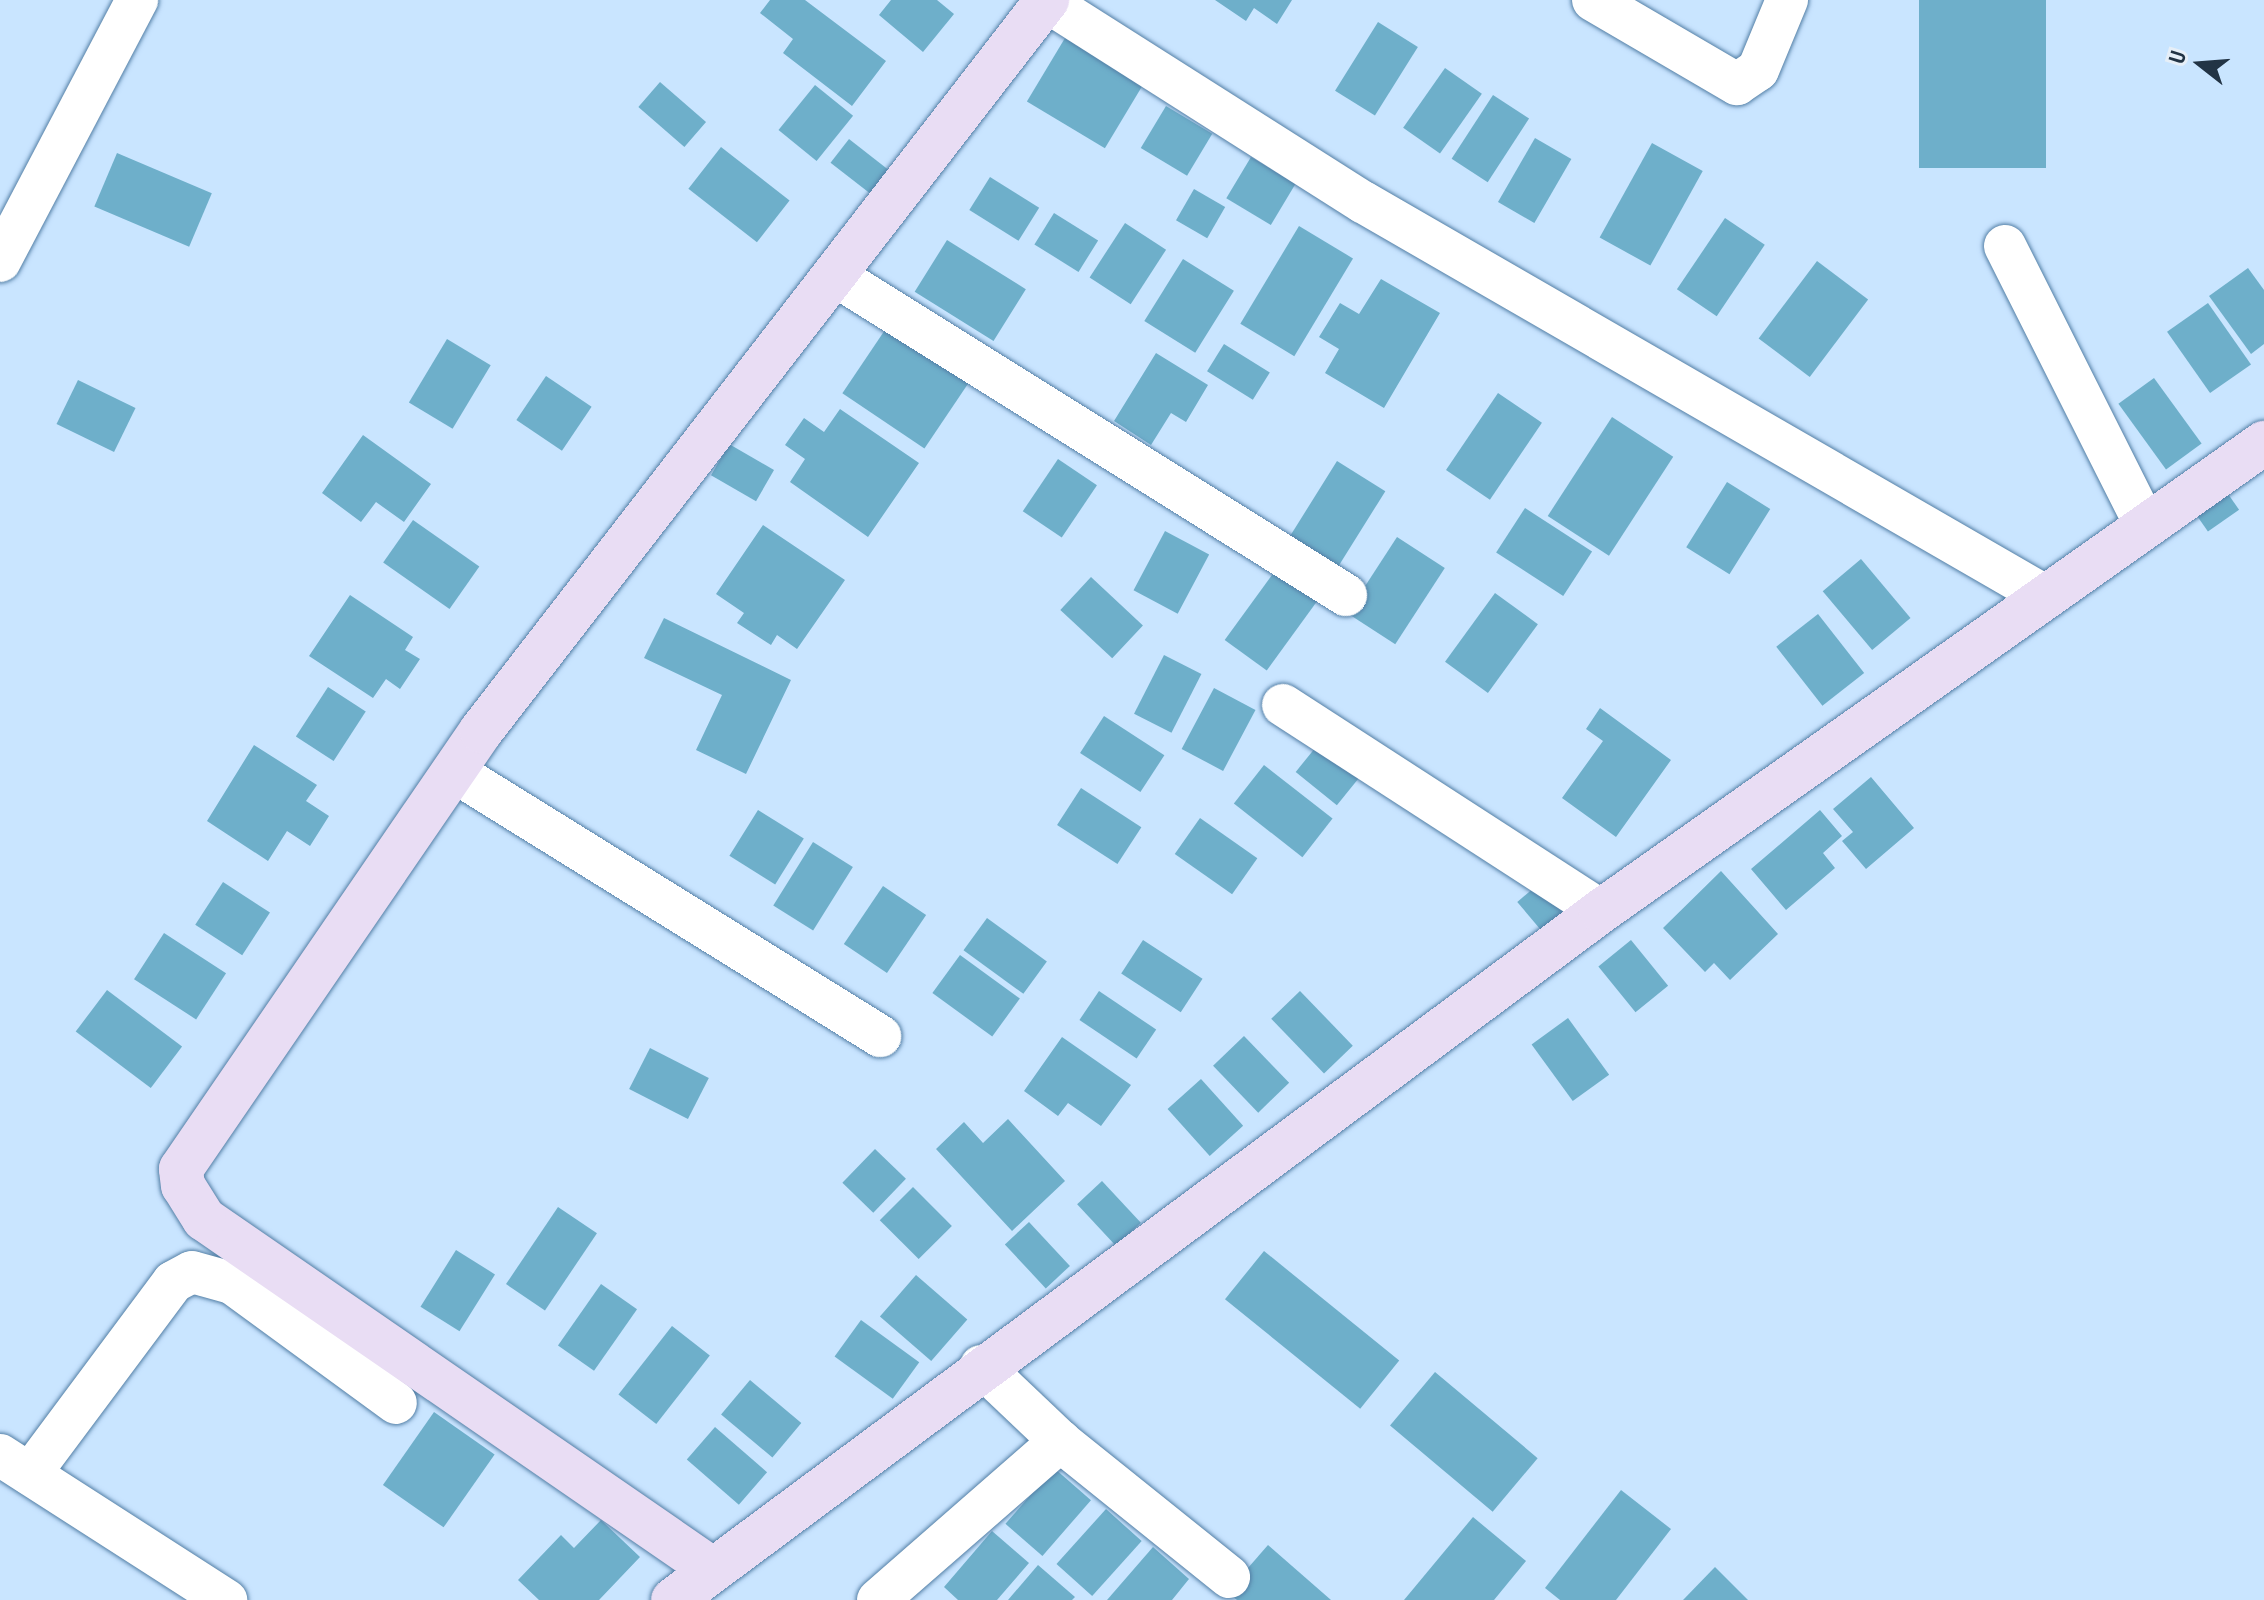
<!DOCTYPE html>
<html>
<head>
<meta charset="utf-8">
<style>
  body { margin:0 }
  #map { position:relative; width:2264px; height:1600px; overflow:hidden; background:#c9e5ff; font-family:"PT Sans Narrow",sans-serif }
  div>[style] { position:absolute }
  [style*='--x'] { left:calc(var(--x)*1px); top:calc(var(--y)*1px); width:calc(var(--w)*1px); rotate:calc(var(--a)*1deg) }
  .building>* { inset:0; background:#6eafca; transform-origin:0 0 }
  .roads { filter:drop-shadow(0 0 2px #537fa6) drop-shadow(0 0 2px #537fa6) }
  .street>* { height:42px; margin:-21px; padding:0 21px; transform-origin:21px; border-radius:21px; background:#fff }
  .secondary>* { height:44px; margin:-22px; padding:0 22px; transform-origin:22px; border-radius:22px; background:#e9ddf4 }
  span { translate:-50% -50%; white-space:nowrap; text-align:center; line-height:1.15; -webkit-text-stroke:6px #e6eff8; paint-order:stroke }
  .north { position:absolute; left:2160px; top:24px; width:80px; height:80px; -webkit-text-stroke:6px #e6eff8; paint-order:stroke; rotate:287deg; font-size:22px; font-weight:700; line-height:32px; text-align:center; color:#223445 }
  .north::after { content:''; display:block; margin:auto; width:28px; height:36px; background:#223445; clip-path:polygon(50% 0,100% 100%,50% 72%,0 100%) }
</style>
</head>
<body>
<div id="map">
  <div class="building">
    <i style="clip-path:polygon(770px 0,805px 0,886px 61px,852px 106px,783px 53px,793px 39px,760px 13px)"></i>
    <i style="clip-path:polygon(891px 0,937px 0,954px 14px,923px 52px,879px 15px)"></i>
    <i style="clip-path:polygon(1215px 0,1292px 0,1277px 24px,1254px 8px,1246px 21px)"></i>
    <i style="left:1919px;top:0;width:127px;height:168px"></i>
    <i style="left:1378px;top:22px;width:47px;height:81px;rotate:32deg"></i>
    <i style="left:1065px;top:38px;width:91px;height:74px;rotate:31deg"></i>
    <i style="left:1445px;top:68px;width:45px;height:73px;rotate:35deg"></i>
    <i style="left:660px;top:82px;width:61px;height:33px;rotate:41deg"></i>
    <i style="left:815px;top:85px;width:49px;height:58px;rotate:39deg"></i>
    <i style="left:1493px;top:95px;width:43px;height:76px;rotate:33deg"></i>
    <i style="left:1166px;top:106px;width:54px;height:49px;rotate:31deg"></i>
    <i style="left:1535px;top:138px;width:42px;height:74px;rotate:30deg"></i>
    <i style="left:849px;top:139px;width:56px;height:30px;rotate:38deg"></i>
    <i style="left:1652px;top:143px;width:58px;height:108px;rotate:29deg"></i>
    <i style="left:721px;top:147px;width:87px;height:53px;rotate:38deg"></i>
    <i style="left:117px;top:153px;width:103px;height:58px;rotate:23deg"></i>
    <i style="left:1251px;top:157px;width:52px;height:48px;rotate:31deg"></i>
    <i style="left:990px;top:177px;width:58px;height:39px;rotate:32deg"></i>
    <i style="left:1194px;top:189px;width:36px;height:36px;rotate:30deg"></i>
    <i style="left:1054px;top:213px;width:52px;height:37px;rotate:32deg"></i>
    <i style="left:1725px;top:218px;width:48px;height:86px;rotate:34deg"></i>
    <i style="left:1125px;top:223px;width:49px;height:65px;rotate:33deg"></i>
    <i style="left:1299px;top:226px;width:63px;height:114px;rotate:31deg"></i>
    <i style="left:947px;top:240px;width:93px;height:61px;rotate:32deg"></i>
    <i style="left:1183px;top:259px;width:60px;height:73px;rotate:32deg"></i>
    <i style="left:1817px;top:261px;width:64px;height:97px;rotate:37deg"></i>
    <i style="clip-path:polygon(2248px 268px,2264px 290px,2264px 344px,2251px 354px,2209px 296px)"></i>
    <i style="clip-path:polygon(1381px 279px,1440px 313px,1384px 408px,1325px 373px,1339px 349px,1319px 337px,1340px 303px,1359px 314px)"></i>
    <i style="left:2208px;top:303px;width:75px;height:50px;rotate:55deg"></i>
    <i style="left:891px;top:321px;width:99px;height:87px;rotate:34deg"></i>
    <i style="left:447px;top:339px;width:51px;height:74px;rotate:31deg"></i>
    <i style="left:1224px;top:344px;width:54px;height:32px;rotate:32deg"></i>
    <i style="clip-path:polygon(1156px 353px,1208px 385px,1186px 422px,1171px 413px,1151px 445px,1114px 421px)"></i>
    <i style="left:546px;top:376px;width:55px;height:53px;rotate:34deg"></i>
    <i style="left:2154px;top:378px;width:81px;height:44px;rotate:54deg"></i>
    <i style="left:78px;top:380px;width:64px;height:49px;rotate:26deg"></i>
    <i style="left:1498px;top:393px;width:53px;height:93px;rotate:34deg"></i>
    <i style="clip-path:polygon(840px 409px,919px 463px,868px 537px,790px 482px,805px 459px,785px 445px,804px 418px,824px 432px)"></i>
    <i style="left:1612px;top:417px;width:73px;height:118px;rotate:33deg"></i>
    <i style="clip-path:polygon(363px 435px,431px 484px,404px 522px,376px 502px,361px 522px,322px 493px)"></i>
    <i style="left:729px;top:444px;width:52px;height:36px;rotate:30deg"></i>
    <i style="left:1058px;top:459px;width:47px;height:63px;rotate:34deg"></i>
    <i style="left:1337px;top:461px;width:57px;height:90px;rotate:32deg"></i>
    <i style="left:2219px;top:481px;width:35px;height:38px;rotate:55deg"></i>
    <i style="left:1727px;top:482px;width:51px;height:77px;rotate:32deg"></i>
    <i style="left:1525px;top:508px;width:80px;height:53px;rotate:33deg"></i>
    <i style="left:413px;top:520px;width:81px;height:52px;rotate:35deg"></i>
    <i style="clip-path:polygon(763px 525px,845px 580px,797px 649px,777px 635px,771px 645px,737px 623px,744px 613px,716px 594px)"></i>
    <i style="left:1165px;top:531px;width:50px;height:67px;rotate:28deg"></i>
    <i style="left:1397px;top:537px;width:57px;height:91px;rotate:33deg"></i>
    <i style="left:1861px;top:559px;width:77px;height:50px;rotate:50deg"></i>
    <i style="left:1277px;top:568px;width:52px;height:89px;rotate:36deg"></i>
    <i style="left:1091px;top:577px;width:71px;height:45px;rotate:43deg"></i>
    <i style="left:1495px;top:593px;width:53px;height:85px;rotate:36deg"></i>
    <i style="clip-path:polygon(350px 595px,413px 637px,405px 650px,420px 659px,400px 689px,386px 679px,373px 698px,309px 656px)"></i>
    <i style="left:1818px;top:614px;width:75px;height:53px;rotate:52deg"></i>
    <i style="clip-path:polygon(664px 618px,791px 680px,746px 774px,696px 750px,722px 695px,644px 658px)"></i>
    <i style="left:1164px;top:655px;width:42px;height:66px;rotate:27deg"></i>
    <i style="left:328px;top:687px;width:45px;height:59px;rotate:33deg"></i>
    <i style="left:1214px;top:688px;width:47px;height:69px;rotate:28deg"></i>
    <i style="clip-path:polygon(1600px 708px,1671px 760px,1616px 837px,1562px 798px,1603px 741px,1586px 729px)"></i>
    <i style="left:1104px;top:716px;width:72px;height:44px;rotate:33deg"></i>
    <i style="left:1324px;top:737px;width:53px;height:45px;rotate:39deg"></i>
    <i style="clip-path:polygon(254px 745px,317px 785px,306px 801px,329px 816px,310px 846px,287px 831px,268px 861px,207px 821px)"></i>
    <i style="left:1264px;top:765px;width:87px;height:49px;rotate:38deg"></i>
    <i style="clip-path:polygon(1871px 777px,1914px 828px,1866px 869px,1842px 841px,1853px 832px,1833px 809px)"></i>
    <i style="left:1081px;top:788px;width:72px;height:44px;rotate:33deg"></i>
    <i style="left:758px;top:810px;width:54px;height:54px;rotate:32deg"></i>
    <i style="clip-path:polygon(1820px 810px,1842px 836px,1823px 853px,1835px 868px,1786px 910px,1751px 869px)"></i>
    <i style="left:1200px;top:818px;width:70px;height:44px;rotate:35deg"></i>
    <i style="left:813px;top:842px;width:47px;height:75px;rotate:32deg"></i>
    <i style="clip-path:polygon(1721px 871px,1778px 934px,1730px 980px,1714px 963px,1705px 972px,1663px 928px)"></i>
    <i style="left:223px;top:882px;width:56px;height:51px;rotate:33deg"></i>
    <i style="left:1541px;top:882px;width:40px;height:31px;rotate:50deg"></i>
    <i style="left:883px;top:886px;width:52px;height:70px;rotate:34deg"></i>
    <i style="left:987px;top:918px;width:74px;height:40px;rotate:36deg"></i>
    <i style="left:164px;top:933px;width:74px;height:55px;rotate:33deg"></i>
    <i style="left:1143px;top:940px;width:71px;height:40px;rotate:33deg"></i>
    <i style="left:1631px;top:940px;width:59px;height:42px;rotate:51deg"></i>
    <i style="left:960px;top:955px;width:74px;height:47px;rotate:36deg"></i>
    <i style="left:107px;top:990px;width:94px;height:52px;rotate:37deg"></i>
    <i style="left:1099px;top:991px;width:69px;height:35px;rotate:34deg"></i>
    <i style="left:1300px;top:991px;width:76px;height:40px;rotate:46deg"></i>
    <i style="left:1568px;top:1018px;width:70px;height:45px;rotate:54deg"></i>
    <i style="left:1244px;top:1036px;width:65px;height:43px;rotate:46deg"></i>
    <i style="clip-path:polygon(1062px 1037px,1131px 1085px,1101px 1126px,1068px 1103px,1058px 1116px,1024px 1091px)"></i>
    <i style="left:650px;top:1048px;width:66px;height:46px;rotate:27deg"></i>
    <i style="left:1201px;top:1079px;width:63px;height:45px;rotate:48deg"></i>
    <i style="clip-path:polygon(1008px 1119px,1065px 1181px,1012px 1231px,936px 1149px,964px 1122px,983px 1143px)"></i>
    <i style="left:875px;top:1149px;width:43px;height:47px;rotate:44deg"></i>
    <i style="left:1102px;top:1181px;width:57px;height:34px;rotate:47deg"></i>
    <i style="left:913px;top:1187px;width:55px;height:47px;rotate:45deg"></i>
    <i style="left:558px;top:1207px;width:47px;height:93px;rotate:34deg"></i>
    <i style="left:1029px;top:1222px;width:60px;height:33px;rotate:47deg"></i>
    <i style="left:456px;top:1250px;width:46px;height:67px;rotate:32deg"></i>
    <i style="left:1264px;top:1251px;width:174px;height:62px;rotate:39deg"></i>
    <i style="left:916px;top:1275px;width:68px;height:55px;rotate:41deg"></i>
    <i style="left:601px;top:1284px;width:44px;height:75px;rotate:35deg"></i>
    <i style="left:861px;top:1320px;width:72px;height:45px;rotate:36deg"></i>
    <i style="left:672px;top:1326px;width:48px;height:87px;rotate:38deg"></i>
    <i style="left:1435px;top:1372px;width:134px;height:70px;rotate:40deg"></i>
    <i style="left:750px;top:1380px;width:67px;height:45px;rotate:40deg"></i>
    <i style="left:434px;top:1412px;width:74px;height:89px;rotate:35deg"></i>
    <i style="left:715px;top:1427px;width:69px;height:43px;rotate:41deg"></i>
    <i style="left:1054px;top:1468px;width:49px;height:74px;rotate:41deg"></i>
    <i style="clip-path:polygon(1621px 1490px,1671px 1529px,1616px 1600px,1560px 1600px,1545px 1588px)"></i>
    <i style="left:1106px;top:1509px;width:48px;height:74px;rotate:42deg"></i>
    <i style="clip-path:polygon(1473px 1517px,1526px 1561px,1494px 1600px,1404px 1600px)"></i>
    <i style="clip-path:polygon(601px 1520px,640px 1557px,599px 1600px,539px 1600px,518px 1580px,561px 1535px,574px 1548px)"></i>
    <i style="clip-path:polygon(992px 1531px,1029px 1563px,997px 1600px,958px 1600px,944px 1587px)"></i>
    <i style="clip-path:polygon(1268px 1545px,1331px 1600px,1237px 1600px,1227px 1592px)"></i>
    <i style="clip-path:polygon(1153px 1547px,1189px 1579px,1172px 1600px,1107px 1600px)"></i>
    <i style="clip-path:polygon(1038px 1565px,1075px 1597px,1072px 1600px,1008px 1600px)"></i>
    <i style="clip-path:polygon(1715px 1567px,1748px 1600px,1683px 1600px)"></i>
  </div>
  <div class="roads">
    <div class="street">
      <i style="--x:1593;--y:0;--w:167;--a:30.3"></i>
      <i style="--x:1737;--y:84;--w:25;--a:-34"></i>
      <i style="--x:1758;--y:70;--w:76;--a:-67.5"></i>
      <i style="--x:1046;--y:1;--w:375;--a:32.4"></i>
      <i style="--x:1363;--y:202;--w:790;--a:30.01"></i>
      <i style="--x:2005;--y:246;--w:313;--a:63.3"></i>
      <i style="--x:0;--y:261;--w:295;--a:-62.3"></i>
      <i style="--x:834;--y:275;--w:604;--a:32.01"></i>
      <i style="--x:1283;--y:705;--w:379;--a:32.9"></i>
      <i style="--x:453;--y:771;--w:503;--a:31.82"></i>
      <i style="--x:981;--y:1366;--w:109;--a:43.5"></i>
      <i style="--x:1060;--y:1441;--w:217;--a:38.8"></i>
      <i style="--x:0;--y:1455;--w:269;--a:32.7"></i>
      <i style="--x:30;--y:1474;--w:239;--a:-53.3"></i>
      <i style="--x:173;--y:1282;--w:21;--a:-28"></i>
      <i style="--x:192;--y:1272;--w:41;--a:15.4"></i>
      <i style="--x:232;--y:1283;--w:203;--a:36.2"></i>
      <i style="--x:878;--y:1600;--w:242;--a:-41.1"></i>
    </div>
    <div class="secondary">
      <i style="--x:712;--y:1569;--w:617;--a:-145.43"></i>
      <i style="--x:204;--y:1219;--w:39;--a:-122"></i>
      <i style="--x:183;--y:1186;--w:17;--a:-97"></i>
      <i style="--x:181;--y:1169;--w:531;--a:-55.59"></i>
      <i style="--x:481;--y:731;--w:925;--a:-52.25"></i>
      <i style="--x:673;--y:1600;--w:1156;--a:-36.59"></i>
      <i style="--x:1601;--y:911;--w:812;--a:-35.22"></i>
    </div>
  </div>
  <div class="north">U</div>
</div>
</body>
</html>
